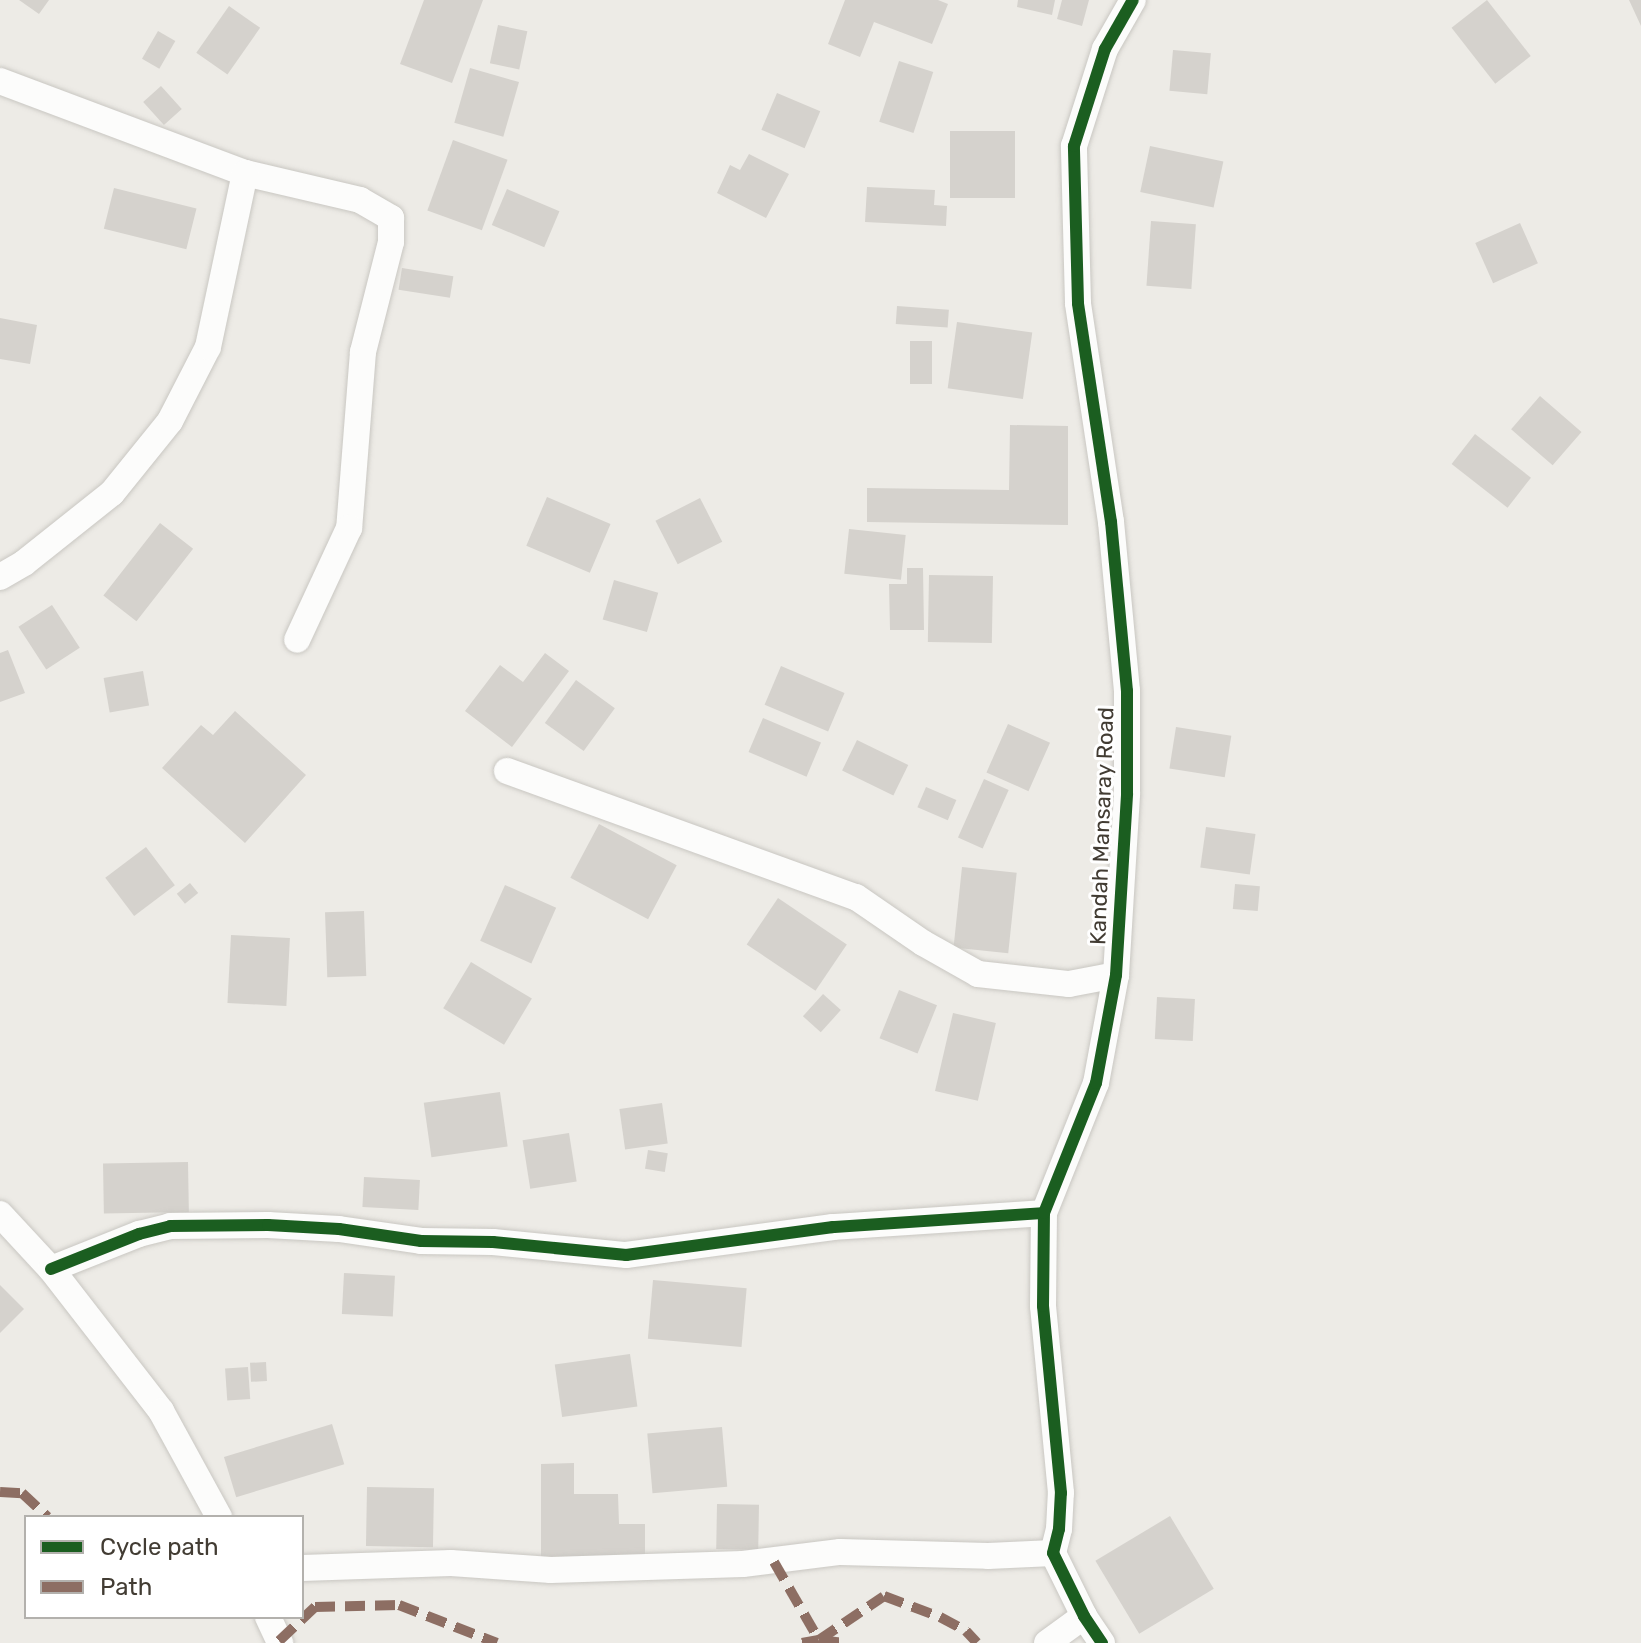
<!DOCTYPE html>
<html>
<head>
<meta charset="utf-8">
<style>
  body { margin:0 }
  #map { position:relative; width:1641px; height:1643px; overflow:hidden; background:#edebe6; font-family:Rubik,sans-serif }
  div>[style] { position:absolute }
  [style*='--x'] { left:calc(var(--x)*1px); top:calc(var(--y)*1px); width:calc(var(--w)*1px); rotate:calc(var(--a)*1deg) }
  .building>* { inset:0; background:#d5d2cd; transform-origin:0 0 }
  .roads { filter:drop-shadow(0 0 2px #c9c7c2) drop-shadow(0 0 2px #c9c7c2) }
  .street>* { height:26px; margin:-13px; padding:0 13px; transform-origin:13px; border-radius:13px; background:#fcfcfb }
  .quiet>* { height:10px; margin-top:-5px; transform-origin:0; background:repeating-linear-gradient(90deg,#8d6e63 0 20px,transparent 0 30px) }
  .cycleway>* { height:12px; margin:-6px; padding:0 6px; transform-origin:6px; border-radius:6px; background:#1b5e20 }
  span { translate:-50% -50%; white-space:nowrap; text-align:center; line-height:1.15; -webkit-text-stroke:6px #fff; paint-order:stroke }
  .street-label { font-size:22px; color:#423c33 }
  .legend { position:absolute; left:24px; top:1515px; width:280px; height:104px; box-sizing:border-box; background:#fff; border:2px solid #b3b1ad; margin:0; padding:10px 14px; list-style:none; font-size:24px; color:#423c33 }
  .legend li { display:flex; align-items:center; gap:16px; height:40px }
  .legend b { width:40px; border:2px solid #b3b1ad }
</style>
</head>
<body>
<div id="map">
  <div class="building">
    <i style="clip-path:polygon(19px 0,49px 0,39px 14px)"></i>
    <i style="clip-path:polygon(424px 0,483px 0,452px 83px,400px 64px)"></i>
    <i style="clip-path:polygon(845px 0,938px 0,948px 4px,932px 44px,874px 22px,860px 57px,828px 44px)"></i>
    <i style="clip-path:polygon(1018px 0,1055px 0,1052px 15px,1017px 7px)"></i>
    <i style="clip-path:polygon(1062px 0,1089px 0,1082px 26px,1057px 19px)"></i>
    <i style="left:1487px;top:0;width:71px;height:45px;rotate:52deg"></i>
    <i style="clip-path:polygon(1629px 0,1641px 0,1641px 26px)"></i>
    <i style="left:229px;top:6px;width:38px;height:57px;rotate:35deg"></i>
    <i style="left:498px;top:25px;width:30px;height:39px;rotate:12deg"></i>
    <i style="left:158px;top:31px;width:20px;height:32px;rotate:30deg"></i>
    <i style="left:1173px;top:50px;width:38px;height:41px;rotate:5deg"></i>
    <i style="left:899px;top:61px;width:36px;height:64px;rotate:18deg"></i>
    <i style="left:470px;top:68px;width:51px;height:57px;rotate:16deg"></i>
    <i style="left:161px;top:86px;width:31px;height:24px;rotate:48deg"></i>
    <i style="left:777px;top:93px;width:47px;height:40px;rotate:23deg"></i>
    <i style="left:950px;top:131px;width:65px;height:67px"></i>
    <i style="left:453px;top:140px;width:58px;height:75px;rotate:20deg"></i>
    <i style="left:1150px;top:146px;width:75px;height:47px;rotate:12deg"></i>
    <i style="clip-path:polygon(749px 154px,789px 174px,766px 218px,717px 193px,730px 165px,740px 170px)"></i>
    <i style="clip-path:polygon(867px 187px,935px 190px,934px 205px,947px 206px,946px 226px,865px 222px)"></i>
    <i style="left:114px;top:188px;width:85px;height:42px;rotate:14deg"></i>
    <i style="left:507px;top:189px;width:57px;height:39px;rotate:23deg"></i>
    <i style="left:1151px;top:221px;width:45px;height:65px;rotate:4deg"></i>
    <i style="left:1520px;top:223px;width:44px;height:49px;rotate:66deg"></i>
    <i style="left:402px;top:268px;width:52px;height:22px;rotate:9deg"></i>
    <i style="left:897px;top:306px;width:52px;height:18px;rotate:4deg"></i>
    <i style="clip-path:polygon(0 318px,37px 325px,30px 364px,0 359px)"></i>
    <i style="left:957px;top:322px;width:76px;height:67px;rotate:8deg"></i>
    <i style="left:910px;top:341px;width:22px;height:43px"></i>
    <i style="left:1540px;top:396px;width:55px;height:44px;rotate:41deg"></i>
    <i style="clip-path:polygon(1010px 425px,1068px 426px,1068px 525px,867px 522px,867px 488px,1009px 490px)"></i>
    <i style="left:1475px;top:434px;width:71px;height:38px;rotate:38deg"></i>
    <i style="left:547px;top:497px;width:69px;height:53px;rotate:23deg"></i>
    <i style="left:700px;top:498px;width:49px;height:50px;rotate:63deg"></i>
    <i style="left:160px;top:523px;width:42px;height:92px;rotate:38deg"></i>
    <i style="left:849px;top:529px;width:57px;height:45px;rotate:6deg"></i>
    <i style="clip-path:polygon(907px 568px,923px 568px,924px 630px,890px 630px,889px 584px,907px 584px)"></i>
    <i style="left:929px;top:575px;width:64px;height:67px;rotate:1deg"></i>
    <i style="left:614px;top:580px;width:46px;height:41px;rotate:16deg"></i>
    <i style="left:52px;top:605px;width:51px;height:40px;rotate:57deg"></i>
    <i style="clip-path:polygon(8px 650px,25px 693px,0 702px,0 653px)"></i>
    <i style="clip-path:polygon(545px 653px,569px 671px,512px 747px,465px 711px,500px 665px,523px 682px)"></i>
    <i style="left:781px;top:666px;width:69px;height:42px;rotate:23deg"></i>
    <i style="left:143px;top:671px;width:35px;height:40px;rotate:80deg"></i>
    <i style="left:576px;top:680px;width:48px;height:53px;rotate:36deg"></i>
    <i style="clip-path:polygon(235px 711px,306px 775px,245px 843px,162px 768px,201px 725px,213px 735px)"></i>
    <i style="left:763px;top:718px;width:63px;height:37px;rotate:23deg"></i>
    <i style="left:1008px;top:724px;width:46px;height:53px;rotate:24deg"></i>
    <i style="left:1176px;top:727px;width:56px;height:42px;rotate:9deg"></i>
    <i style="left:857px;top:740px;width:57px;height:34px;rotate:26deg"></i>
    <i style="left:984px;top:779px;width:27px;height:64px;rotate:24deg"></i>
    <i style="left:926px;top:787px;width:33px;height:22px;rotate:23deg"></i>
    <i style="left:599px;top:824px;width:88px;height:61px;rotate:28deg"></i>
    <i style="left:1206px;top:827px;width:50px;height:41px;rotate:8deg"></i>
    <i style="left:146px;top:847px;width:48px;height:51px;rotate:53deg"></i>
    <i style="left:962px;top:867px;width:55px;height:81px;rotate:6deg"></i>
    <i style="left:190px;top:883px;width:13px;height:17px;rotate:51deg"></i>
    <i style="left:1235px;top:884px;width:25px;height:25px;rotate:5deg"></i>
    <i style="left:505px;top:885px;width:56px;height:61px;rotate:24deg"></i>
    <i style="left:778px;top:898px;width:83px;height:56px;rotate:34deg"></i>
    <i style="left:364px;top:911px;width:65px;height:39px;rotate:88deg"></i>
    <i style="left:231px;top:935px;width:59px;height:68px;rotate:3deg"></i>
    <i style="left:471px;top:962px;width:71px;height:54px;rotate:31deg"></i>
    <i style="left:899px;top:990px;width:41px;height:52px;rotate:22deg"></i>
    <i style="left:823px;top:994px;width:24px;height:30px;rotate:42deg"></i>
    <i style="left:1157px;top:997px;width:38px;height:42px;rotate:3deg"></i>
    <i style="left:953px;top:1013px;width:44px;height:80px;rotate:13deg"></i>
    <i style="left:500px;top:1092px;width:55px;height:77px;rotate:82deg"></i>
    <i style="left:662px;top:1103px;width:41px;height:43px;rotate:82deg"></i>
    <i style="left:569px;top:1133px;width:49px;height:47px;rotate:81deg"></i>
    <i style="left:648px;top:1150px;width:20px;height:19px;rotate:9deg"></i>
    <i style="left:188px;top:1162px;width:50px;height:85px;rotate:89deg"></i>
    <i style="left:364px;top:1177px;width:56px;height:30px;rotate:3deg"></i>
    <i style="left:344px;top:1273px;width:51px;height:41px;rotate:3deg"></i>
    <i style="left:653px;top:1280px;width:94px;height:59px;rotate:5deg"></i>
    <i style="clip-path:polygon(0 1285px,24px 1309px,0 1333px)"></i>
    <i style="left:630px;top:1354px;width:53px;height:76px;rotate:82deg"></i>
    <i style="left:266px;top:1362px;width:19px;height:16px;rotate:87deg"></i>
    <i style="left:248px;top:1367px;width:32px;height:23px;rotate:86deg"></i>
    <i style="left:332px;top:1424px;width:42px;height:113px;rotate:73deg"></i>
    <i style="left:722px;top:1427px;width:60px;height:75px;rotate:85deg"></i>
    <i style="clip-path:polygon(574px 1463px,574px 1494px,618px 1494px,619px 1524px,645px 1524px,645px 1564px,541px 1564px,541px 1464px)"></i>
    <i style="left:367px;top:1487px;width:67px;height:59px;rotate:1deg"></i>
    <i style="left:717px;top:1504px;width:42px;height:45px;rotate:1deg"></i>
    <i style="left:1170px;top:1516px;width:85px;height:87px;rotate:59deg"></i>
  </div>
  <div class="roads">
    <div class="street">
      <i style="--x:0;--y:81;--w:262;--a:20.6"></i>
      <i style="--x:245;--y:173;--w:118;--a:13.2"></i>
      <i style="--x:360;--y:200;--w:36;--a:30"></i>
      <i style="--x:391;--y:218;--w:24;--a:90"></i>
      <i style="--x:391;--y:242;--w:114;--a:104.3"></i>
      <i style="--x:363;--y:352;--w:177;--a:94.5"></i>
      <i style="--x:349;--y:528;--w:123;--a:114.9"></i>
      <i style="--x:0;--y:577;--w:28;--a:-30"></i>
      <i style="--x:24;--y:563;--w:112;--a:-38.5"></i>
      <i style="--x:112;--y:493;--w:92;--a:-51.1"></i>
      <i style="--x:170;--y:421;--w:83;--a:-62.8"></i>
      <i style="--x:208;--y:347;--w:178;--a:-78"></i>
      <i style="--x:507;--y:771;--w:371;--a:19.9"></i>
      <i style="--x:856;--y:897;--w:81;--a:34.5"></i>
      <i style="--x:923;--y:943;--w:63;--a:29.4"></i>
      <i style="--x:978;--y:974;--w:92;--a:6.3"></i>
      <i style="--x:1069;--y:984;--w:48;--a:-10.8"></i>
      <i style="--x:0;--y:1214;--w:75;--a:47.2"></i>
      <i style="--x:51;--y:1269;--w:180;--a:52.2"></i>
      <i style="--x:161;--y:1411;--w:121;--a:61.3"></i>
      <i style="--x:51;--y:1269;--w:95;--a:-21.7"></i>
      <i style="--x:139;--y:1234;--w:32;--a:-14"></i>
      <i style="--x:170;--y:1226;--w:98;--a:-0.6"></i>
      <i style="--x:268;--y:1225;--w:71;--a:3.2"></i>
      <i style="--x:339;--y:1229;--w:83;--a:8.3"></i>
      <i style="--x:421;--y:1241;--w:72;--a:0.8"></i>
      <i style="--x:493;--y:1242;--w:134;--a:5.6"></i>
      <i style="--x:626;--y:1255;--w:209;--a:-7.7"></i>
      <i style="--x:833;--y:1227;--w:211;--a:-3.8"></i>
      <i style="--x:302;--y:1568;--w:149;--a:-1.9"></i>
      <i style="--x:451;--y:1563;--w:100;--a:4"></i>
      <i style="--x:551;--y:1570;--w:192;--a:-1.8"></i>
      <i style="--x:743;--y:1564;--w:98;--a:-7.1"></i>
      <i style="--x:840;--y:1552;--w:148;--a:1.5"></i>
      <i style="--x:988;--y:1556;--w:65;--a:-2.6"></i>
      <i style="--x:268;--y:1617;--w:29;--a:65"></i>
      <i style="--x:1047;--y:1643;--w:46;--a:-36.1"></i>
      <i style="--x:1102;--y:1643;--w:32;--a:-124"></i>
      <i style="--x:1084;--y:1616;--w:70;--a:-116.2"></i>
      <i style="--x:1053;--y:1553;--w:25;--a:-76"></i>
      <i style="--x:1059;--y:1529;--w:36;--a:-87"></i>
      <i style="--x:1061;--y:1493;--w:188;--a:-95.5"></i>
      <i style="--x:1043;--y:1306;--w:93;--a:-89.4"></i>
      <i style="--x:1044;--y:1213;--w:140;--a:-68.2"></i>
      <i style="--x:1096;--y:1083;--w:110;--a:-79.5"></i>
      <i style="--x:1116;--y:975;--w:182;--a:-86.5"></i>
      <i style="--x:1127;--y:793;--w:102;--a:-90"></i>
      <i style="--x:1127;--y:691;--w:170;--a:-95.4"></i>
      <i style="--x:1111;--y:522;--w:221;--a:-98.6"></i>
      <i style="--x:1078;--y:303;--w:157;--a:-91.5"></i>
      <i style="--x:1074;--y:146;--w:102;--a:-72.3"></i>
      <i style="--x:1105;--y:49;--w:56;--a:-60.3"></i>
    </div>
  </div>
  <div class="quiet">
    <i style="--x:0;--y:1492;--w:22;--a:3"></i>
    <i style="--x:22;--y:1493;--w:35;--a:43"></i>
    <i style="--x:774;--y:1562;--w:90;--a:60"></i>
    <i style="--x:819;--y:1640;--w:23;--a:7"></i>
    <i style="--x:279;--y:1641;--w:50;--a:-43.4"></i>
    <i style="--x:315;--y:1607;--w:84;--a:-1.4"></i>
    <i style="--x:399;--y:1605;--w:105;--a:21.2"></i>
    <i style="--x:802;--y:1643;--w:17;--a:-10"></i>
    <i style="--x:819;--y:1640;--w:78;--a:-34.1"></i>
    <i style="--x:884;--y:1596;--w:60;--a:20.6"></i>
    <i style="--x:940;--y:1617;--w:30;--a:28"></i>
    <i style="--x:966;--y:1631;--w:16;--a:47"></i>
  </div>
  <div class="cycleway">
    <i style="--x:51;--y:1269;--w:95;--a:-21.7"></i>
    <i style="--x:139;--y:1234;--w:32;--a:-14"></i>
    <i style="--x:170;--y:1226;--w:98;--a:-0.6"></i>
    <i style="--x:268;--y:1225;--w:71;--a:3.2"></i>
    <i style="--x:339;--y:1229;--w:83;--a:8.3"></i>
    <i style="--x:421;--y:1241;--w:72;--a:0.8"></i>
    <i style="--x:493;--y:1242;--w:134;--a:5.6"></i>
    <i style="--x:626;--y:1255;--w:209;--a:-7.7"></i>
    <i style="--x:833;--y:1227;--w:211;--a:-3.8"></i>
    <i style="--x:1102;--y:1643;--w:32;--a:-124"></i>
    <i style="--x:1084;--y:1616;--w:70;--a:-116.2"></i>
    <i style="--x:1053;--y:1553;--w:25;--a:-76"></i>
    <i style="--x:1059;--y:1529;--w:36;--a:-87"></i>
    <i style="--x:1061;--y:1493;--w:188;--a:-95.5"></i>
    <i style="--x:1043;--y:1306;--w:93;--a:-89.4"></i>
    <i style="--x:1044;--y:1213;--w:140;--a:-68.2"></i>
    <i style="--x:1096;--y:1083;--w:110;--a:-79.5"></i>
    <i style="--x:1116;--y:975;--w:182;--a:-86.5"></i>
    <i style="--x:1127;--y:793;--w:102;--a:-90"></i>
    <i style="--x:1127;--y:691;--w:170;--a:-95.4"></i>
    <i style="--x:1111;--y:522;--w:221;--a:-98.6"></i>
    <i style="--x:1078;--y:303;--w:157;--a:-91.5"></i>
    <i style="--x:1074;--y:146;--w:102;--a:-72.3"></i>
    <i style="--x:1105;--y:49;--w:56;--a:-60.3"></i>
  </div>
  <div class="street-label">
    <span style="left:1102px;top:826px;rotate:-88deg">Kandah Mansaray Road</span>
  </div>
  <ul class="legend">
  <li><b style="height:10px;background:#1b5e20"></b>Cycle path</li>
  <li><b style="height:10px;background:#8d6e63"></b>Path</li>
  </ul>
</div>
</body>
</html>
